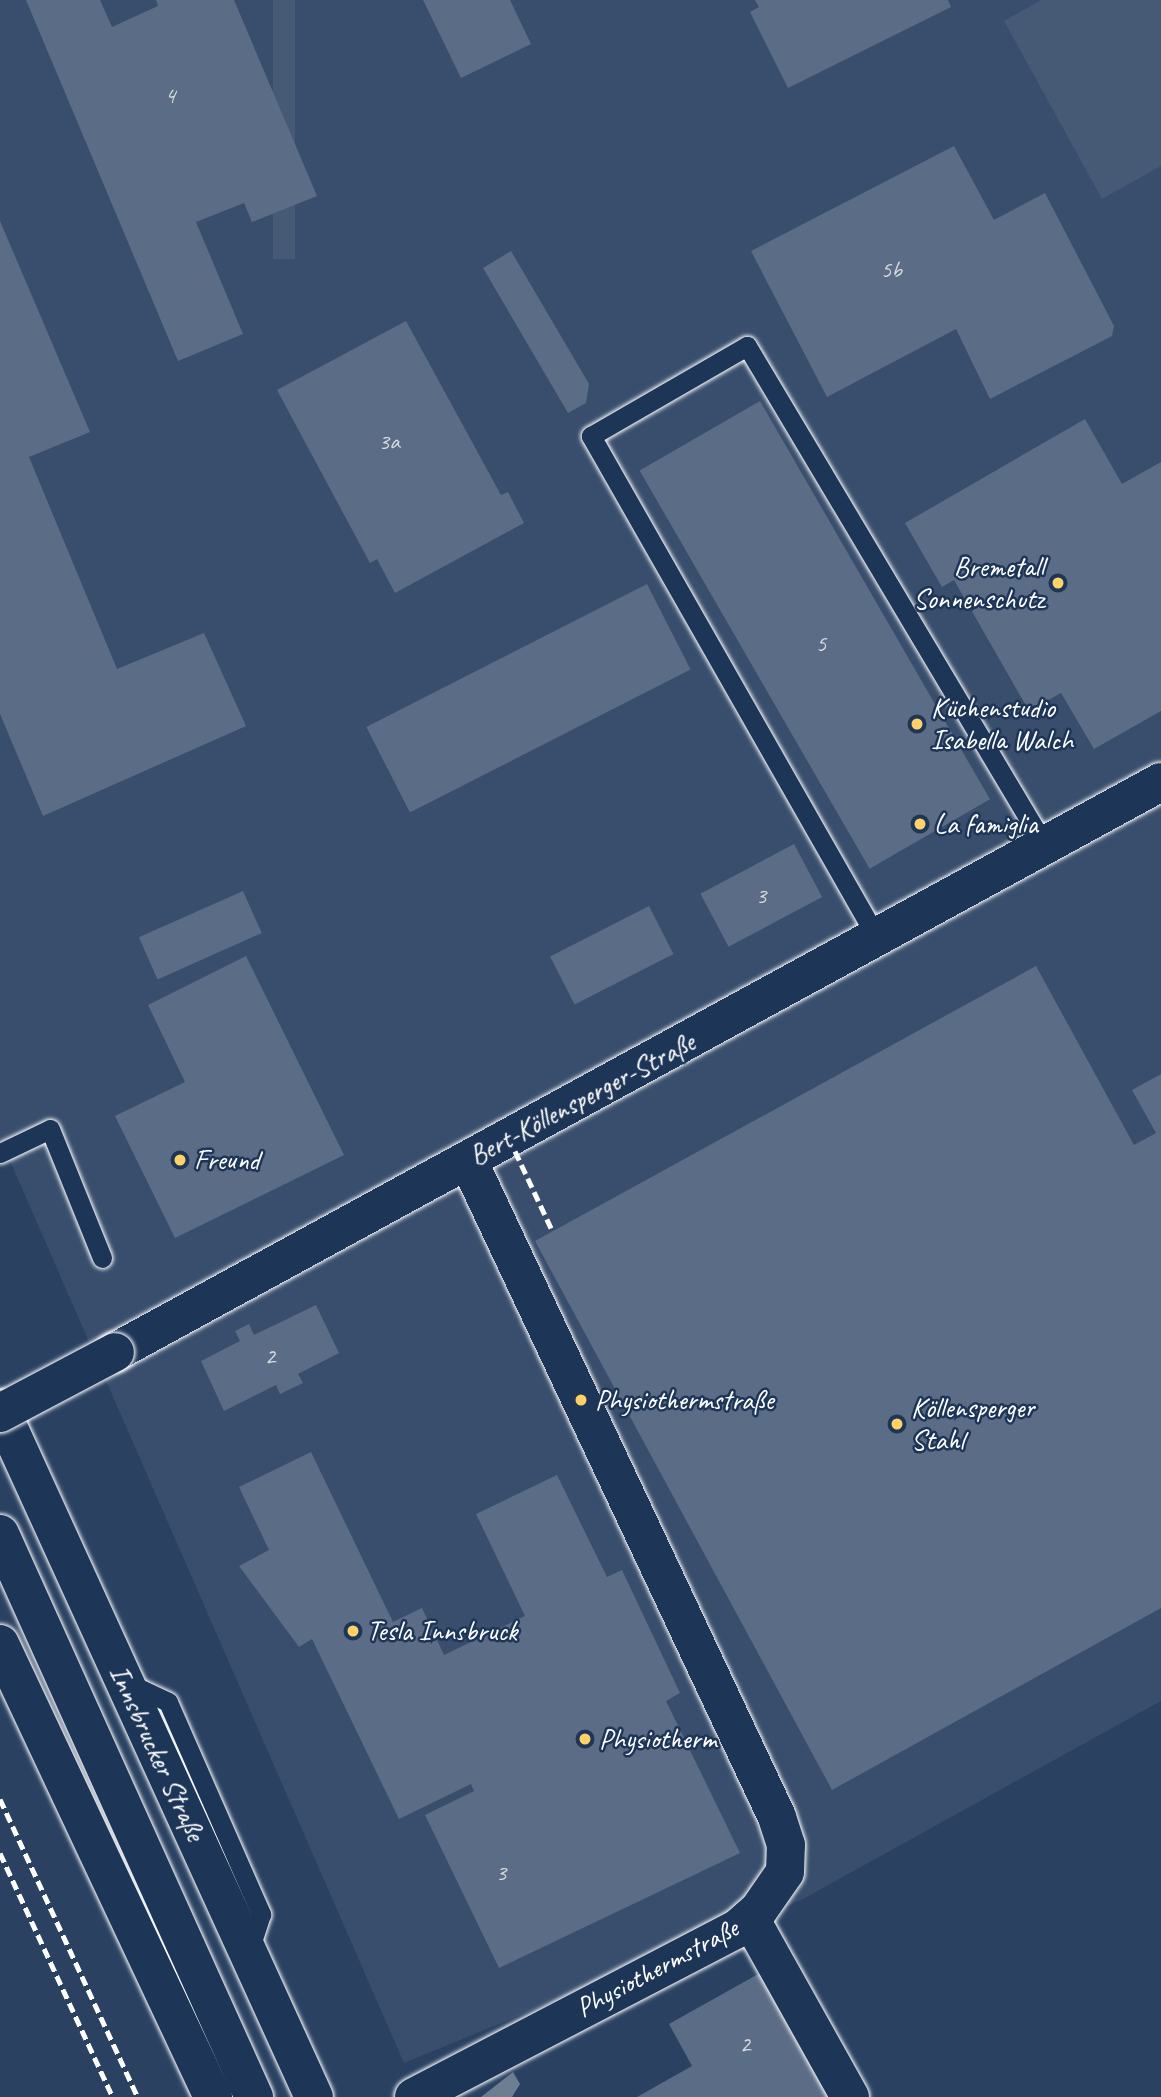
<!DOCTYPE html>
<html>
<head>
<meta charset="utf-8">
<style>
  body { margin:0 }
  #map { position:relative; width:1161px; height:2097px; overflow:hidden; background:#2a4161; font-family:Caveat,sans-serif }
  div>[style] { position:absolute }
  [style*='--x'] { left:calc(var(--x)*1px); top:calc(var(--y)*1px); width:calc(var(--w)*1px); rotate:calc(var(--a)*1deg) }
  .built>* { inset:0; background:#394e6c }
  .green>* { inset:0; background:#465975; transform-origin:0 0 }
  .water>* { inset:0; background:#6d7d92 }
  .building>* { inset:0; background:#5b6c86; transform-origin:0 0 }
  .roads { filter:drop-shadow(0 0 2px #fff) drop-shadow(0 0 2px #fff) }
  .service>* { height:19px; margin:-9.5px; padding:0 9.5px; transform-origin:9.5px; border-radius:9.5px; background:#1d3557 }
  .minor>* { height:38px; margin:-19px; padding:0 19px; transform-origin:19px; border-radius:19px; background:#1d3557 }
  .tertiary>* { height:38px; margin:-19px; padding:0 19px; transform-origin:19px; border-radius:19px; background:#1d3557 }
  .primary>* { height:38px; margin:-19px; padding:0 19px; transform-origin:19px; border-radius:19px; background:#1d3557 }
  .rail>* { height:5px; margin-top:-2.5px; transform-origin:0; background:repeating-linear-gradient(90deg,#fff 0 10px,transparent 0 15px) }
  .bridges { filter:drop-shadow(0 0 2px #fff) drop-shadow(0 0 2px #fff) }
  .tertiary-bridge>* { height:38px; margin:-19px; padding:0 19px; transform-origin:19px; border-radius:19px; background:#1d3557 }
  .dots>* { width:19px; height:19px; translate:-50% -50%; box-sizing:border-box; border:4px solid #1d3557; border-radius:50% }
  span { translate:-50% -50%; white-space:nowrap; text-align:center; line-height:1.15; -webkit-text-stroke:5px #1d3557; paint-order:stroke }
  .number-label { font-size:24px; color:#d6dae1 }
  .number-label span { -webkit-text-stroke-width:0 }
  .poi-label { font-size:28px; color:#fff }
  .right { translate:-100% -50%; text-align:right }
  .left { translate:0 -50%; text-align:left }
  .street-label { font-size:28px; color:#fff }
</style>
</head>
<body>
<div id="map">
  <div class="built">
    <i style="clip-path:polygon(0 0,1161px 0,1161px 1701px,803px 1899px,404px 2063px,0 1138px)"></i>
  </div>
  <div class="green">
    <i style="left:273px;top:0;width:22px;height:259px"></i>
    <i style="clip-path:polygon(1041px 0,1161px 0,1161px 166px,1102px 199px,1004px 21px)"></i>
  </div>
  <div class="water">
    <i style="clip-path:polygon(513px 2072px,520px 2084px,512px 2097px,481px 2097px)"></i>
  </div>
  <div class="building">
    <i style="clip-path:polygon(26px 0,100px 0,112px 27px,158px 6px,156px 0,234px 0,317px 196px,252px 222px,244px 203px,196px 222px,243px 334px,178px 361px)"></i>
    <i style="clip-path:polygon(423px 0,510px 0,531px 44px,461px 78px)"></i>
    <i style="clip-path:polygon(755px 0,948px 0,951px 7px,788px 88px,750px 12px,759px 7px)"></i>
    <i style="clip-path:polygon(954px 146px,994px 220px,1045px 193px,1114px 326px,1112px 336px,990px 399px,956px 329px,827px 397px,751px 251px)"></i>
    <i style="clip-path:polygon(0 221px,90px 432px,29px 457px,117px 669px,204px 633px,246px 726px,43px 816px,0 714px)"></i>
    <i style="clip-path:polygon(511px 251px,589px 384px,586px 403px,568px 413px,483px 268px)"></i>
    <i style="clip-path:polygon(406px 321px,501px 495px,508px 492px,524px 523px,395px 593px,377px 559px,370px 563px,277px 390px)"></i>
    <i style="left:760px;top:401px;width:460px;height:139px;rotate:60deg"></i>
    <i style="clip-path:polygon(1085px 419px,1122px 484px,1161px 462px,1161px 711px,1094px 749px,1061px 693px,1029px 711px,954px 580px,942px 587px,905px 523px)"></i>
    <i style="left:647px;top:584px;width:96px;height:315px;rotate:63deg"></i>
    <i style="left:794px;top:844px;width:60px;height:106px;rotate:62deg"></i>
    <i style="left:243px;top:891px;width:46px;height:114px;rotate:66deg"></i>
    <i style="left:649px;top:906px;width:54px;height:111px;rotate:63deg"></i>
    <i style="clip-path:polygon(246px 956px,344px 1155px,175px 1238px,115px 1116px,185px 1082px,148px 1005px)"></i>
    <i style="clip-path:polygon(1036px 966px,1134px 1145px,1156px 1133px,1132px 1090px,1161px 1074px,1161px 1608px,832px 1790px,535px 1241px)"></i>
    <i style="clip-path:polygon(316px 1305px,339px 1353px,298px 1374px,303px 1383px,280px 1394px,276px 1385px,224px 1411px,201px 1361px,240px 1341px,235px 1331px,249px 1324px,254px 1335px)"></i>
    <i style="clip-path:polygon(311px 1452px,393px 1622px,422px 1608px,444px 1655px,525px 1616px,476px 1514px,557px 1475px,607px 1577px,622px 1570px,680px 1693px,666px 1701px,740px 1853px,499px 1968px,425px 1815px,474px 1791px,471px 1784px,399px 1819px,312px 1639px,299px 1647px,239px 1566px,269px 1550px,239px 1487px)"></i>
    <i style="clip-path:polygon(767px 1969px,839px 2097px,637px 2097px,692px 2066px,669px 2024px)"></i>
  </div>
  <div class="roads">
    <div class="service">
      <i style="--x:877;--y:938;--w:578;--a:-119.67"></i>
      <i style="--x:591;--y:436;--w:180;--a:-30"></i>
      <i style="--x:747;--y:346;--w:582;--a:59.21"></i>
      <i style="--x:0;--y:1153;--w:55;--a:-25.6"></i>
      <i style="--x:50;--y:1129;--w:139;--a:68"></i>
      <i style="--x:130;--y:1684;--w:42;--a:25.3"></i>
      <i style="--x:168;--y:1702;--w:232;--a:66.3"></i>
      <i style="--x:261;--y:1914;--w:40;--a:108"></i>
    </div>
    <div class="minor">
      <i style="--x:750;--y:1918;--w:205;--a:60.8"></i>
      <i style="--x:414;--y:2097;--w:364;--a:-27.5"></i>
      <i style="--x:737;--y:1929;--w:28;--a:-41"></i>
      <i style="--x:758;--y:1911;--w:47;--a:-55.3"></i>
      <i style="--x:785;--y:1872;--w:27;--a:-88"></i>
      <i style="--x:786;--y:1845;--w:29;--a:-108"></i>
      <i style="--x:777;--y:1817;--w:726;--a:-115.19"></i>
    </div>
    <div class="tertiary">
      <i style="--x:115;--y:1352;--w:1191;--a:-28.59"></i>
    </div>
    <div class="primary">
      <i style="--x:0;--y:1409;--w:756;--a:65.47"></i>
      <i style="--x:0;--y:1534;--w:618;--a:65.72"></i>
      <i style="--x:0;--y:1644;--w:501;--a:64.82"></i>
    </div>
  </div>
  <div class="rail">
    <i style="--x:515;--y:1151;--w:87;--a:64.9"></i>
    <i style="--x:0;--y:1799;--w:328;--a:65.2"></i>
    <i style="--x:0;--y:1853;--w:269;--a:65.2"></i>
  </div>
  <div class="bridges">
    <div class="tertiary-bridge">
      <i style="--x:0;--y:1413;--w:130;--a:-27.9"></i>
    </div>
  </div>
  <div class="dots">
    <i style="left:1058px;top:583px;background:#ffd166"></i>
    <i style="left:917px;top:724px;background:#ffd166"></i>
    <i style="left:920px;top:824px;background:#ffd166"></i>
    <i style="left:180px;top:1160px;background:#ffd166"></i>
    <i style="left:581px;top:1400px;background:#ffd166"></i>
    <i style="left:897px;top:1424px;background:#ffd166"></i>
    <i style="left:353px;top:1631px;background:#ffd166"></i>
    <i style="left:585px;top:1739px;background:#ffd166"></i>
  </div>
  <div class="number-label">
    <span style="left:170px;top:96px">4</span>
    <span style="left:891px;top:270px">5b</span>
    <span style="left:389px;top:442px">3a</span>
    <span style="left:821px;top:644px">5</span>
    <span style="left:761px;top:896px">3</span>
    <span style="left:270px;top:1357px">2</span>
    <span style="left:501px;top:1873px">3</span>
    <span style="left:745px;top:2045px">2</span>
  </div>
  <div class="poi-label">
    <span class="right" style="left:1044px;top:583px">Bremetall<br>Sonnenschutz</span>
    <span class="left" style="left:931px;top:724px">Küchenstudio<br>Isabella Walch</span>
    <span class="left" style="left:934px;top:824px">La famiglia</span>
    <span class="left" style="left:194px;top:1160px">Freund</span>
    <span class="left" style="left:595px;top:1400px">Physiothermstraße</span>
    <span class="left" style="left:911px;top:1424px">Köllensperger<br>Stahl</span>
    <span class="left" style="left:367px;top:1631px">Tesla Innsbruck</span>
    <span class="left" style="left:599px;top:1739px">Physiotherm</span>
  </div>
  <div class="street-label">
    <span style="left:582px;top:1099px;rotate:-28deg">Bert-Köllensperger-Straße</span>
    <span style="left:157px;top:1753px;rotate:65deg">Innsbrucker Straße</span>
    <span style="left:657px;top:1968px;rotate:-28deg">Physiothermstraße</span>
  </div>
</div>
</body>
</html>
